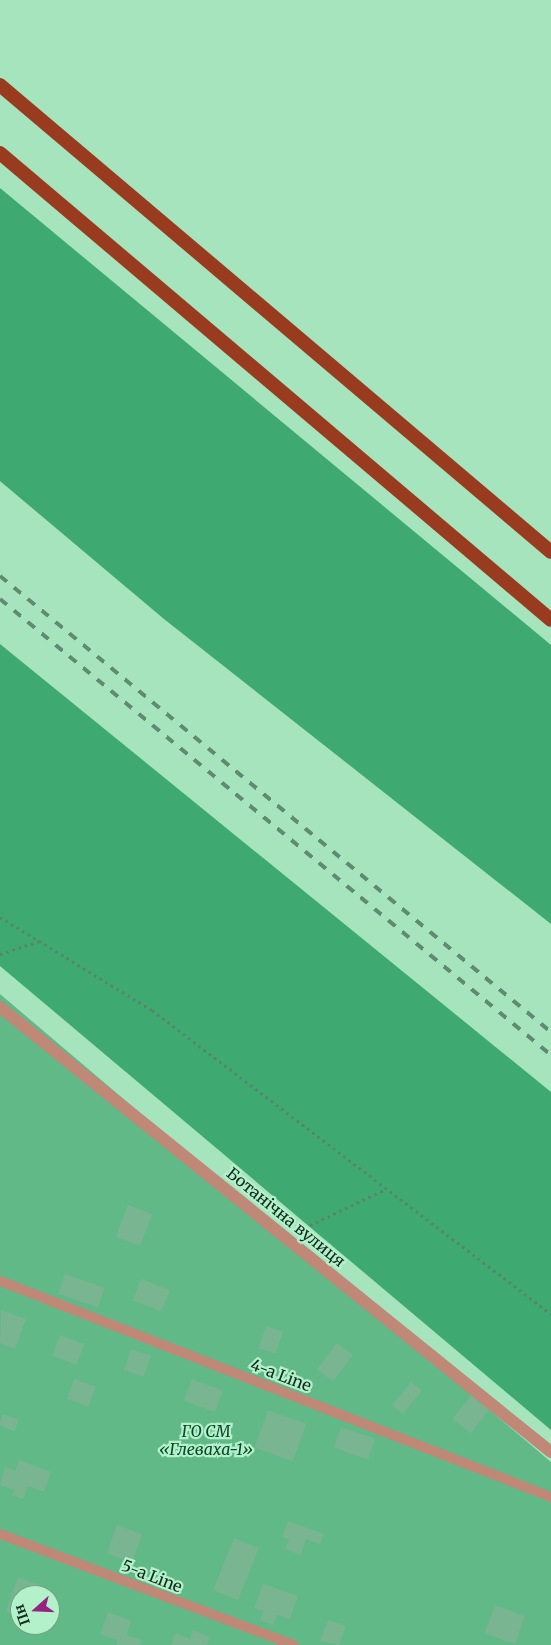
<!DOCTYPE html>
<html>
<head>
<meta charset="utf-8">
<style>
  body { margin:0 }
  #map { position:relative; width:551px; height:1645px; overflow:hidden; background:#a5e4bd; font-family:Merriweather,serif }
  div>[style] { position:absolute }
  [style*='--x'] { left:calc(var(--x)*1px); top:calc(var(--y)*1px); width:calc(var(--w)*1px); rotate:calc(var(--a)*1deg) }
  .green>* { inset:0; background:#61b988 }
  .forest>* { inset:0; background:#3eaa72 }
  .building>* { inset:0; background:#78b590; transform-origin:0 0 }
  .path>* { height:3px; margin-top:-1.5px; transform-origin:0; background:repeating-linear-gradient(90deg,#59846a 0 2.5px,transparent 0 6.5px) }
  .service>* { height:10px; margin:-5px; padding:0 5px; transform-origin:5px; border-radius:5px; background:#bf8877 }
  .minor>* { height:12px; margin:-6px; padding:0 6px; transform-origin:6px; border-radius:6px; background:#bf8877 }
  .trunk>* { height:14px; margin:-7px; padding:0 7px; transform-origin:7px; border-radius:7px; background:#993b1e }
  .rail>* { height:4px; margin-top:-2px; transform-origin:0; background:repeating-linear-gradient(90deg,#5f8c71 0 9px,transparent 0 18px) }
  span { translate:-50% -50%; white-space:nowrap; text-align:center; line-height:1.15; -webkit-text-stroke:4.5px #b2f1ca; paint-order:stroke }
  .street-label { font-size:16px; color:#122b1d }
  .park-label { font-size:16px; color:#0b462a; font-style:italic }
  .north { position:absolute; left:10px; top:1585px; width:50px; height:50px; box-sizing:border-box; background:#b2f1ca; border:1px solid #72a285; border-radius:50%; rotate:250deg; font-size:14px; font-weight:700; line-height:20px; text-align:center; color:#122b1d }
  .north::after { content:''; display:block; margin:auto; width:18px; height:22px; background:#962380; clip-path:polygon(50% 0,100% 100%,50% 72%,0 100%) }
</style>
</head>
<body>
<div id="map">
  <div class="green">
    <i style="clip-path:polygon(evenodd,0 994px,551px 1462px,551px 1645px,0 1645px,0 994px,20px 1595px,50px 1595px,50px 1625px,20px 1625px,20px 1595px)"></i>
  </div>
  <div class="forest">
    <i style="clip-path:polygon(0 188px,551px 645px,551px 924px,164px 619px,0 481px)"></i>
    <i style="clip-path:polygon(0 644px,551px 1092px,551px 1430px,0 966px)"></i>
  </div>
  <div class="building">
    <i style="left:128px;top:1205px;width:26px;height:34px;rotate:21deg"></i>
    <i style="left:65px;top:1274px;width:42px;height:21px;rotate:19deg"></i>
    <i style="left:141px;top:1279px;width:31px;height:23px;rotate:21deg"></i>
    <i style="clip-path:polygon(1px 1310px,26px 1319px,15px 1349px,0 1343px)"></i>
    <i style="left:266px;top:1326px;width:18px;height:23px;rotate:19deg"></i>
    <i style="left:60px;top:1335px;width:26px;height:22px;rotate:21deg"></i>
    <i style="left:337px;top:1343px;width:20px;height:33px;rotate:37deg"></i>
    <i style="left:131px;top:1349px;width:21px;height:22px;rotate:19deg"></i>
    <i style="left:74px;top:1379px;width:23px;height:21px;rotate:20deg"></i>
    <i style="left:192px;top:1379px;width:33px;height:23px;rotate:21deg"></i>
    <i style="left:411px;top:1382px;width:14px;height:30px;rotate:39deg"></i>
    <i style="left:473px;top:1393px;width:23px;height:33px;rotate:38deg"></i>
    <i style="left:268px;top:1410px;width:41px;height:40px;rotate:20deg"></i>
    <i style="left:3px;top:1414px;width:17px;height:12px;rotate:21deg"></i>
    <i style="left:341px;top:1427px;width:36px;height:22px;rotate:19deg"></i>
    <i style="clip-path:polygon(19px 1460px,51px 1472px,44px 1492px,28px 1486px,23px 1499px,12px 1495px,14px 1490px,0 1485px,5px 1467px,15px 1471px)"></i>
    <i style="clip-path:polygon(288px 1521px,324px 1534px,320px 1544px,306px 1539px,301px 1555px,285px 1549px,289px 1539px,282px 1537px)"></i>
    <i style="left:117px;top:1525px;width:27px;height:30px;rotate:20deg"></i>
    <i style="left:234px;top:1538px;width:27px;height:56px;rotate:22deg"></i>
    <i style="clip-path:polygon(18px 1577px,45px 1587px,42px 1595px,20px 1595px,20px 1616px,6px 1611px)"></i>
    <i style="clip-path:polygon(263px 1584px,298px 1596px,290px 1619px,277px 1615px,273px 1625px,260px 1620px,263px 1611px,254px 1608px)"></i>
    <i style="left:495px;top:1605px;width:32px;height:30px;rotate:20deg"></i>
    <i style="clip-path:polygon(108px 1612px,131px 1621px,127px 1635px,142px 1640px,140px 1645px,117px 1645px,116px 1640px,100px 1634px)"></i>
    <i style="clip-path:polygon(328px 1620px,346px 1626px,339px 1645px,320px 1641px)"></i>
    <i style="clip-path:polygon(193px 1630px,210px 1637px,207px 1645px,171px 1645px,175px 1633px,190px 1639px)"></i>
  </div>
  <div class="path">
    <i style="--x:0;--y:917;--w:178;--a:31.5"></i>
    <i style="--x:152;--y:1010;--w:502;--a:37.3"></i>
    <i style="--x:0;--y:954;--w:41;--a:-18.4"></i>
    <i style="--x:304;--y:1228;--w:91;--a:-25.4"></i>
  </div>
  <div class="service">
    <i style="--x:0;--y:1281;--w:592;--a:21.41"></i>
    <i style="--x:0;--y:1534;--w:314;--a:20.7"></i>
  </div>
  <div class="minor">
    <i style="--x:0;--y:1007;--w:708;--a:38.93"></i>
  </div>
  <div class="trunk">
    <i style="--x:0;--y:85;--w:722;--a:40.28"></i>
    <i style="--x:0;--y:153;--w:722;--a:40.28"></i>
  </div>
  <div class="rail">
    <i style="--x:0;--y:576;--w:715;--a:39.61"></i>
    <i style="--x:0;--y:599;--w:715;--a:39.61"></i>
  </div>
  <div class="street-label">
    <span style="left:286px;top:1217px;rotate:39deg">Ботанічна вулиця</span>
    <span style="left:281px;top:1375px;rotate:21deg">4-a Line</span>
    <span style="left:152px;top:1576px;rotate:21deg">5-a Line</span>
  </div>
  <div class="park-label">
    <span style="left:206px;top:1440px">ГО СМ<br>«Глеваха-1»</span>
  </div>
  <div class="north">Пн</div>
</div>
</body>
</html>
